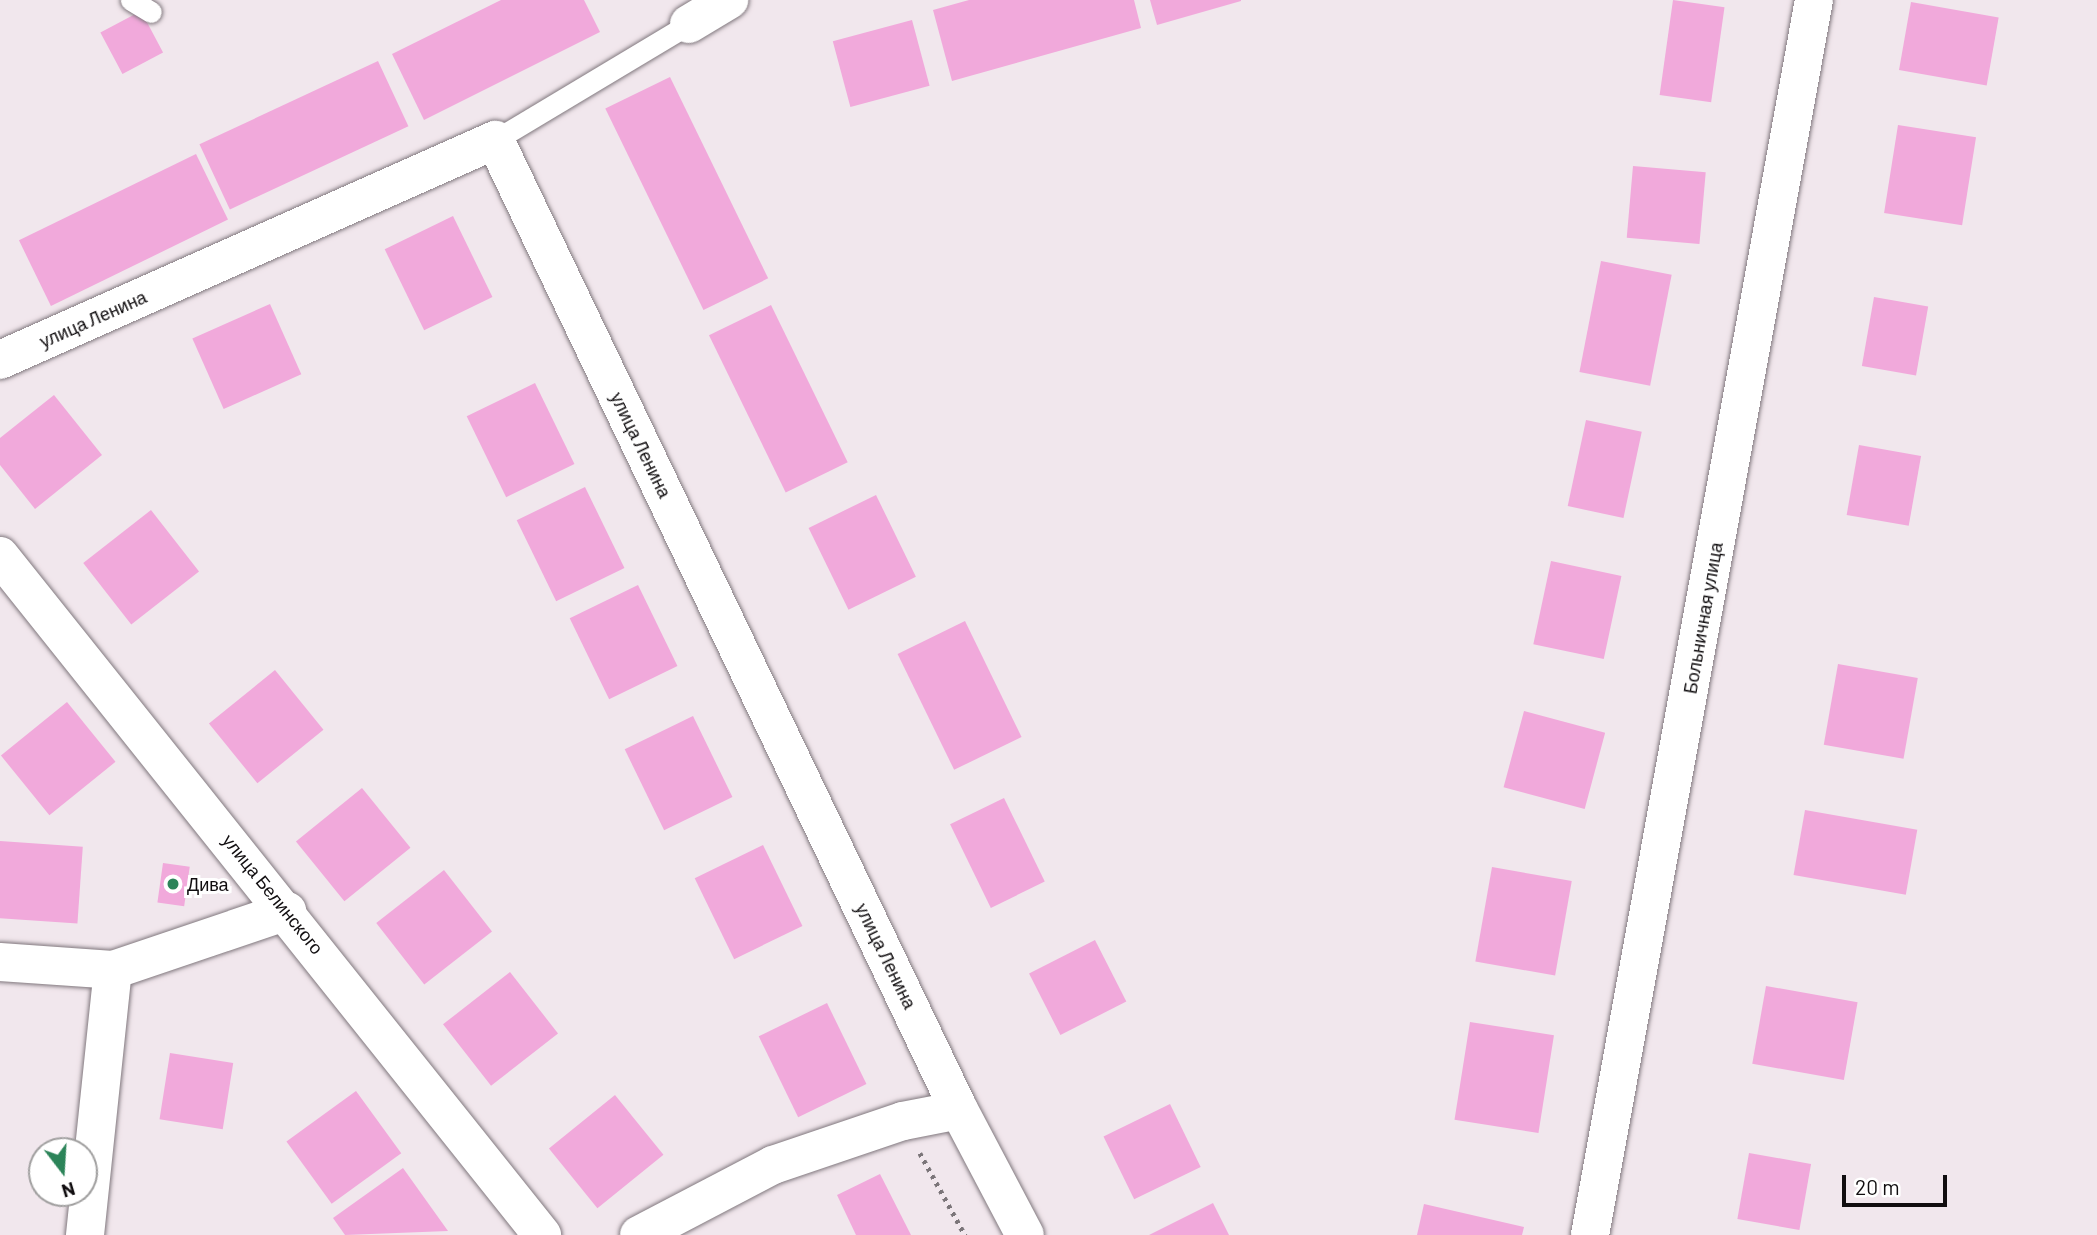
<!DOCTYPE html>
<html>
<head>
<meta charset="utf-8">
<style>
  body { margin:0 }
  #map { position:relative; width:2097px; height:1235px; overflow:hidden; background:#f1e7ed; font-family:Barlow,sans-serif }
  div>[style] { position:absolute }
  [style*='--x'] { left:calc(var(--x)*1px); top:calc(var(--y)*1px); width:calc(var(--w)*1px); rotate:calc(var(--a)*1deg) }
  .building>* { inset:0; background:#f1a9db; transform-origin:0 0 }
  .path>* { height:4.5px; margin-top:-2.25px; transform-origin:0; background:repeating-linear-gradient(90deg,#7b7579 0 3.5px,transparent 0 8.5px) }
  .roads { filter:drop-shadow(0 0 2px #81787e) drop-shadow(0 0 2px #81787e) }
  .lane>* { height:21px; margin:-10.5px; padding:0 10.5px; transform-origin:10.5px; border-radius:10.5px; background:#fff }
  .street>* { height:38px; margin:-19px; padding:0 19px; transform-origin:19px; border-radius:19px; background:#fff }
  .secondary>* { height:38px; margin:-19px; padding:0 19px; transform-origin:19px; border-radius:19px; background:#fff }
  .dots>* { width:19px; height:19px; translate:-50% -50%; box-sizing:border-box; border:4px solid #fff; border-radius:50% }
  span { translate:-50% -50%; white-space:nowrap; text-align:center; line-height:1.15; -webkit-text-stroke:6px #fff; paint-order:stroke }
  .street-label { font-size:18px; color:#110e10 }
  .poi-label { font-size:18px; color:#110e10 }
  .left { translate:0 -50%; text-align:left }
  .north { position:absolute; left:28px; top:1137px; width:70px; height:70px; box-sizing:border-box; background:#fff; border:2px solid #a09f9f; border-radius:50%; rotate:163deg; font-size:19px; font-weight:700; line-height:28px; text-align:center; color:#110e10 }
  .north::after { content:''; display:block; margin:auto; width:24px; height:32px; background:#2c8459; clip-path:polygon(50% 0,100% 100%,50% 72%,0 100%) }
  .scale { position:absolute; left:1842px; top:1175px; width:105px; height:32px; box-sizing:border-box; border:4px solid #110e10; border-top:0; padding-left:9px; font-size:21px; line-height:24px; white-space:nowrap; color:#110e10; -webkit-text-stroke:5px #fff; paint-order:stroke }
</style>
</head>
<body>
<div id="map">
  <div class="building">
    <i style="clip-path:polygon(501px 0,584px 0,600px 32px,424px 120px,392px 54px)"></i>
    <i style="clip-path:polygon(969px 0,1134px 0,1141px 28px,952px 81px,933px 10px)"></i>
    <i style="clip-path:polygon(1150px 0,1241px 0,1241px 1px,1157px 25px)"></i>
    <i style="left:1673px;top:0;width:52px;height:96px;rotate:8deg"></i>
    <i style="left:1911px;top:2px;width:89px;height:69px;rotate:10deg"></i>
    <i style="left:141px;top:11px;width:47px;height:46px;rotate:62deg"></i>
    <i style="left:912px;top:20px;width:68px;height:82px;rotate:75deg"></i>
    <i style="left:378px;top:61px;width:72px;height:197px;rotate:65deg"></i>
    <i style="left:670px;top:77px;width:224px;height:72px;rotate:64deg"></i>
    <i style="left:1898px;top:125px;width:79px;height:89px;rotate:9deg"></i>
    <i style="left:196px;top:154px;width:73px;height:197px;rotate:64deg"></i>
    <i style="left:1633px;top:166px;width:73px;height:72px;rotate:5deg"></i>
    <i style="left:453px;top:216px;width:90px;height:76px;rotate:64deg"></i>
    <i style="left:1601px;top:261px;width:72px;height:113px;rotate:11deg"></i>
    <i style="left:1874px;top:297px;width:55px;height:70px;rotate:10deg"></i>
    <i style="left:270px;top:304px;width:77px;height:85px;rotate:66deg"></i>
    <i style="left:771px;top:305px;width:175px;height:69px;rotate:64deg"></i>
    <i style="left:535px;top:383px;width:90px;height:76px;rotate:64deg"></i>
    <i style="clip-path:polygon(54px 395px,102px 455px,35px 509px,0 465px,0 438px)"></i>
    <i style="left:1586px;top:420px;width:57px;height:88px;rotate:12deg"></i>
    <i style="left:1859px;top:445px;width:63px;height:71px;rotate:10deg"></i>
    <i style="left:585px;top:487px;width:90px;height:76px;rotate:64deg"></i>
    <i style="left:876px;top:495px;width:91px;height:75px;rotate:64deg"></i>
    <i style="left:151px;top:510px;width:78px;height:86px;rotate:52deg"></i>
    <i style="left:1551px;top:561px;width:72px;height:85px;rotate:12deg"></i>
    <i style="left:638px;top:585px;width:90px;height:76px;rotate:64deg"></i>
    <i style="left:965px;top:621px;width:129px;height:75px;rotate:64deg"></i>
    <i style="left:1838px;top:664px;width:81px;height:82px;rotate:10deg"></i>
    <i style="left:275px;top:670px;width:77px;height:85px;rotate:51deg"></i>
    <i style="left:67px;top:702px;width:77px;height:85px;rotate:51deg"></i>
    <i style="left:1524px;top:711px;width:84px;height:79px;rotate:15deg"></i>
    <i style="left:693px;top:716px;width:90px;height:76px;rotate:64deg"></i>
    <i style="left:362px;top:788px;width:77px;height:85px;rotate:51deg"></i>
    <i style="left:1004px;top:798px;width:93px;height:60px;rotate:64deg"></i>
    <i style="left:1805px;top:810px;width:114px;height:66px;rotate:10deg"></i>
    <i style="left:0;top:841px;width:83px;height:77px;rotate:4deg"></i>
    <i style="left:763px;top:845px;width:90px;height:76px;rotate:64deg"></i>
    <i style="left:163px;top:863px;width:27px;height:40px;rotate:8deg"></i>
    <i style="left:1492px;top:867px;width:81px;height:96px;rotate:10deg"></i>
    <i style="left:444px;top:870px;width:78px;height:86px;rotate:52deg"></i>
    <i style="left:1095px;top:940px;width:69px;height:74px;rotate:63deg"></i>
    <i style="left:510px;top:972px;width:78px;height:85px;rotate:52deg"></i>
    <i style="left:1766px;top:986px;width:93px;height:79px;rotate:10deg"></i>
    <i style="left:827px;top:1003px;width:90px;height:76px;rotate:64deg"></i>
    <i style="left:1470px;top:1022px;width:85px;height:99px;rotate:9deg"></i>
    <i style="left:170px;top:1053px;width:64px;height:67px;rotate:9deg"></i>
    <i style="left:356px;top:1091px;width:77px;height:86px;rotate:54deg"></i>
    <i style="left:615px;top:1095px;width:77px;height:85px;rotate:51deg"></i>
    <i style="left:1170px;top:1104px;width:70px;height:74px;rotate:64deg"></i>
    <i style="left:1749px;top:1153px;width:63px;height:67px;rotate:10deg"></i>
    <i style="clip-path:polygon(403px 1168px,448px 1231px,345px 1235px,333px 1218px)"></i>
    <i style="clip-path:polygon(880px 1174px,911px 1235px,856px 1235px,837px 1195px)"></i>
    <i style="clip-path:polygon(1213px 1203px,1229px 1235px,1149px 1235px)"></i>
    <i style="clip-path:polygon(1424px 1204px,1524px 1227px,1522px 1235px,1417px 1235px)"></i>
  </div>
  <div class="path">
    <i style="--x:920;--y:1153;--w:94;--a:61.2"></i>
  </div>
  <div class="roads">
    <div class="lane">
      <i style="--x:131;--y:0;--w:23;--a:31"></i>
      <i style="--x:495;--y:140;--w:226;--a:-30.9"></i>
    </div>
    <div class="street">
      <i style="--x:689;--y:24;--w:47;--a:-31"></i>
      <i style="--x:0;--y:360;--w:542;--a:-23.96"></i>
      <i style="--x:495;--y:140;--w:1075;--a:64.44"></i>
      <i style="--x:959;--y:1110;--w:141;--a:62.2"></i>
      <i style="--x:0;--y:556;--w:869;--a:51.4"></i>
      <i style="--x:0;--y:962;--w:113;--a:4"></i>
      <i style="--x:113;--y:970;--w:184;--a:-18.7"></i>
      <i style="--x:85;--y:1235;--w:266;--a:-84"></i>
      <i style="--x:639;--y:1235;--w:151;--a:-27.6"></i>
      <i style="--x:773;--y:1165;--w:137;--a:-18.7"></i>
      <i style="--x:903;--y:1121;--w:57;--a:-11.1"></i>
    </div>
    <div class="secondary">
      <i style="--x:1590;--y:1235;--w:1255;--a:-79.72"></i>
    </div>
  </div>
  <div class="dots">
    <i style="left:173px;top:884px;background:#2c8459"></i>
  </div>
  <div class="street-label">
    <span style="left:93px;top:319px;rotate:-24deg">улица Ленина</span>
    <span style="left:641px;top:445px;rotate:64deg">улица Ленина</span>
    <span style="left:1703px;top:618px;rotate:-80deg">Больничная улица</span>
    <span style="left:273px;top:894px;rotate:51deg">улица Белинского</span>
    <span style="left:886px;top:956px;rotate:64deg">улица Ленина</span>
  </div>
  <div class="poi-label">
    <span class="left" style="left:187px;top:884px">Дива</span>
  </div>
  <div class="north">N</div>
  <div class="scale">20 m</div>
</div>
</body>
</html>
